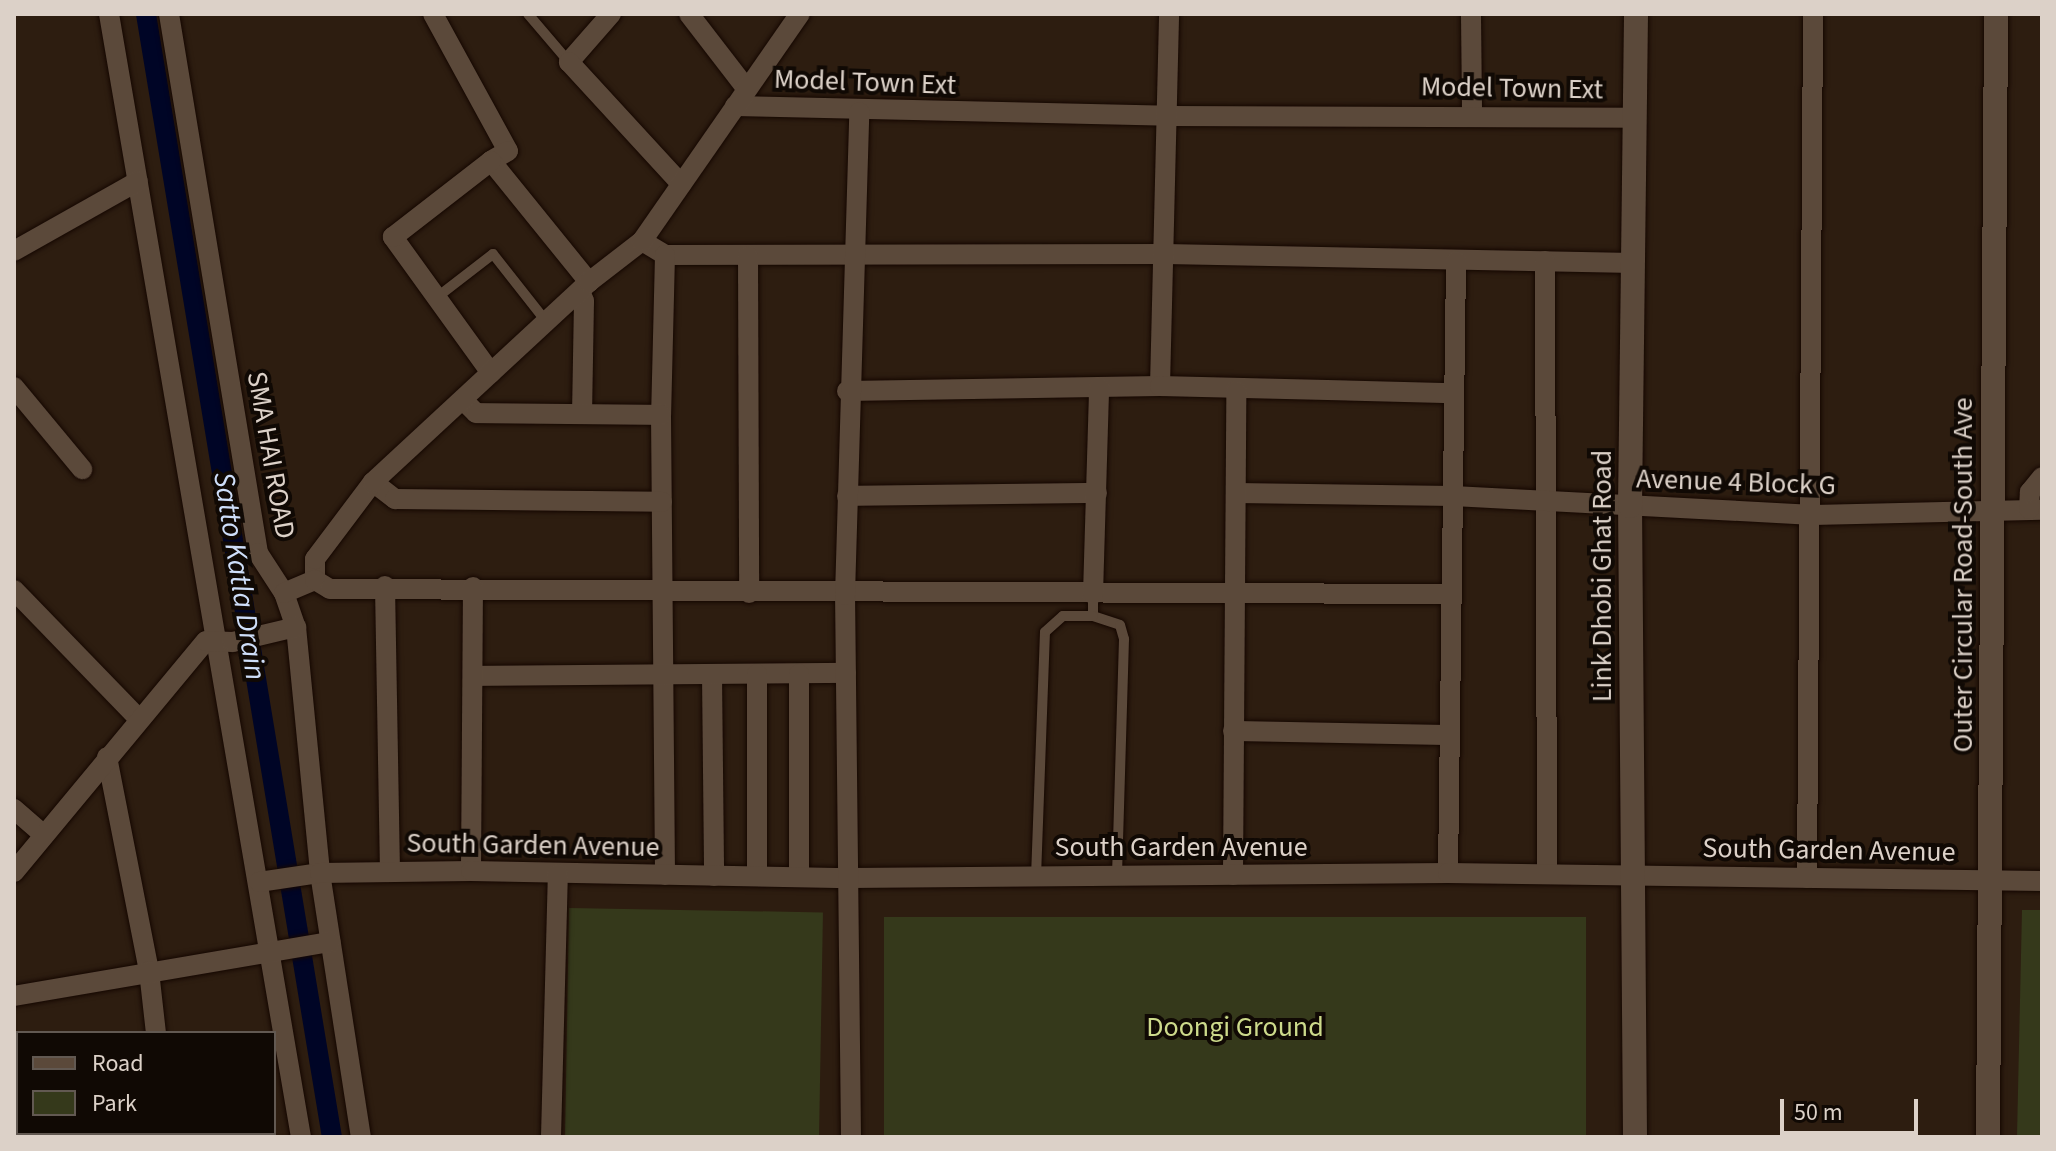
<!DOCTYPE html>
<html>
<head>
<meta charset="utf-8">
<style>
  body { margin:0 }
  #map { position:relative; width:2056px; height:1151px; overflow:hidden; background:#2d1d10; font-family:"Source Sans 3",sans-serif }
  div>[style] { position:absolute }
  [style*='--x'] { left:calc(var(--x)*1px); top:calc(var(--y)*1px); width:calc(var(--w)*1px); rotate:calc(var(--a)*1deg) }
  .green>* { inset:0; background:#35391b; transform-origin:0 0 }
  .canal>* { height:20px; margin:-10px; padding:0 10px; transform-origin:10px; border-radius:10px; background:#000526 }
  .roads { filter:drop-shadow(0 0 2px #150700) drop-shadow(0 0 2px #150700) }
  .service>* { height:10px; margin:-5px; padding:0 5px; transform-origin:5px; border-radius:5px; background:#5b493a }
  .minor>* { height:20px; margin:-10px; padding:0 10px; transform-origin:10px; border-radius:10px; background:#5b493a }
  .tertiary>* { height:24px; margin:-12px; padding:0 12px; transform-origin:12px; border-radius:12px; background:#5b493a }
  span { translate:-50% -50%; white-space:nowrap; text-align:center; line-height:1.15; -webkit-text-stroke:8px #100904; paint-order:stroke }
  .street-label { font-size:28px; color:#dcd1c8 }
  .park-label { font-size:28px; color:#cdda8b }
  .water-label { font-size:30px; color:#cedef9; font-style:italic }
  .frame { position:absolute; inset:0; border:16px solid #dcd1c8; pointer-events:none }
  .legend { position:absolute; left:16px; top:1031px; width:260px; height:104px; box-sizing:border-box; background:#100904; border:2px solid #625952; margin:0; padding:10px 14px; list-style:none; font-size:24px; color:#dcd1c8 }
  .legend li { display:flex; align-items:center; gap:16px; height:40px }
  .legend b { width:40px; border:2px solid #625952 }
  .scale { position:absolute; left:1780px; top:1099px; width:138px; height:36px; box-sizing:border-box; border:4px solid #dcd1c8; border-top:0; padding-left:10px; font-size:24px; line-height:28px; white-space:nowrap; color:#dcd1c8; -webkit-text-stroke:6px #100904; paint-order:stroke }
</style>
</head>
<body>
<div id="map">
  <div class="green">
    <i style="left:569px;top:908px;width:254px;height:229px;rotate:1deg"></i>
    <i style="clip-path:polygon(2022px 910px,2042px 910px,2042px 1137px,2017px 1137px)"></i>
    <i style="left:884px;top:917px;width:702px;height:220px"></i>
  </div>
  <div class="canal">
    <i style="--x:146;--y:14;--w:1138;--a:80.6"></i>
  </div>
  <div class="roads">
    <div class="service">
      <i style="--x:528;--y:14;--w:63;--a:49.5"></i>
      <i style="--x:436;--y:298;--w:72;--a:-37.7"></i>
      <i style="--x:493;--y:254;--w:89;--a:51.8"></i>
      <i style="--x:1093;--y:594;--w:22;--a:90"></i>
      <i style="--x:1093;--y:616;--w:28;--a:18"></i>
      <i style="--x:1120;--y:625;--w:15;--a:74"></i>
      <i style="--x:1124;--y:639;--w:237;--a:91.7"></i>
      <i style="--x:1036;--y:877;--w:245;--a:-87.9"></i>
      <i style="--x:1045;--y:632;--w:24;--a:-42"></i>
      <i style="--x:1063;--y:616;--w:30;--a:0"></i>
    </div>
    <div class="minor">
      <i style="--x:109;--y:14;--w:1139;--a:80.3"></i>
      <i style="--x:169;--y:14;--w:546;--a:80.62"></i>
      <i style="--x:258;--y:553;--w:48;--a:57"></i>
      <i style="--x:284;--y:593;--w:36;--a:71"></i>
      <i style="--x:296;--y:627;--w:247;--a:84.4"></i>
      <i style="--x:320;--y:873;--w:267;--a:81.2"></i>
      <i style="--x:433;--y:14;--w:156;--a:61.3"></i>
      <i style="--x:508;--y:151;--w:20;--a:150"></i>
      <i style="--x:491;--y:161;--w:156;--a:51"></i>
      <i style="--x:611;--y:14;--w:64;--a:131.2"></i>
      <i style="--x:569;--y:62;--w:166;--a:47.4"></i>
      <i style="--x:689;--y:14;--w:93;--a:52.4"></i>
      <i style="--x:1471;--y:14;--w:101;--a:89.4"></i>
      <i style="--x:735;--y:106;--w:434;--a:1.3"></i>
      <i style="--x:1169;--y:116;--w:467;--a:0.2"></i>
      <i style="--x:642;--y:241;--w:27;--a:31"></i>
      <i style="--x:665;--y:255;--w:500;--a:-0.11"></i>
      <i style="--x:1165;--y:254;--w:469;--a:1.1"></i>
      <i style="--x:14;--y:251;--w:142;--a:-29.4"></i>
      <i style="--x:665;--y:255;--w:160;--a:91.4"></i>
      <i style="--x:661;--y:415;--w:460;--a:89.5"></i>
      <i style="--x:748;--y:256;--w:337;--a:89.8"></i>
      <i style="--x:1545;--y:261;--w:613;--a:89.81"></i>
      <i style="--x:580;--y:291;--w:11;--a:68"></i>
      <i style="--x:584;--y:301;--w:112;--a:91"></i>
      <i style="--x:491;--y:373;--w:168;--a:-125.8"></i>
      <i style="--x:393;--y:237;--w:124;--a:-37.8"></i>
      <i style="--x:1160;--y:386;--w:372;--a:-88.6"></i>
      <i style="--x:14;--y:387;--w:107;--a:50.3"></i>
      <i style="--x:847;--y:391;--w:313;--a:-0.9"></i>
      <i style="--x:1160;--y:386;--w:293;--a:1.4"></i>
      <i style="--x:464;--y:401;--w:17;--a:45"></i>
      <i style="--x:476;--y:413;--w:185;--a:0.6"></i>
      <i style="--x:373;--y:482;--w:28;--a:38"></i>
      <i style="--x:395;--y:499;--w:267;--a:0.6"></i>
      <i style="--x:1236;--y:493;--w:217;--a:0.8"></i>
      <i style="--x:1453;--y:496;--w:361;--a:3"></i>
      <i style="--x:1813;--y:515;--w:229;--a:-1.3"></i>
      <i style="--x:847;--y:496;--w:250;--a:-0.7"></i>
      <i style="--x:2029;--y:509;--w:17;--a:-87"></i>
      <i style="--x:2030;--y:492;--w:19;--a:-51"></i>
      <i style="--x:315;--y:580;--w:21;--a:-90"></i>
      <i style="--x:315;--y:559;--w:96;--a:-53"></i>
      <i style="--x:373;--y:482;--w:294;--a:-42.8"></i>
      <i style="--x:589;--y:282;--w:67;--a:-37.7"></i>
      <i style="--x:642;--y:241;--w:277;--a:-55.2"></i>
      <i style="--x:385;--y:586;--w:286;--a:89"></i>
      <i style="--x:14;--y:590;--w:178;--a:45.9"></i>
      <i style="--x:284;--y:593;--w:34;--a:-23"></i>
      <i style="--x:315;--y:580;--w:17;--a:31"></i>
      <i style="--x:330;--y:589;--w:1121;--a:0.26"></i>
      <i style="--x:1093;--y:594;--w:207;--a:-88.3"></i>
      <i style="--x:712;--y:674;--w:202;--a:89.4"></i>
      <i style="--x:473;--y:676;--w:373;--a:-0.5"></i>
      <i style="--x:1233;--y:731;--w:216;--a:1.1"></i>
      <i style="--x:107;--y:757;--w:218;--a:78.9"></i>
      <i style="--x:149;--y:971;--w:62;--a:83.6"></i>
      <i style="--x:14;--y:809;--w:40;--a:41"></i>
      <i style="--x:471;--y:871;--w:284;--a:-89.6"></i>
      <i style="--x:14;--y:872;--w:300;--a:-50.3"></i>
      <i style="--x:206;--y:641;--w:27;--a:2"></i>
      <i style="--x:233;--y:642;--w:65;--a:-13.4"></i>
      <i style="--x:1448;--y:873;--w:612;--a:-89.25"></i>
      <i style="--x:1233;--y:875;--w:484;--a:-89.6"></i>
      <i style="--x:757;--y:876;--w:202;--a:-90"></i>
      <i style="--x:799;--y:877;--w:203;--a:-90"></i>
      <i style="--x:1807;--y:878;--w:864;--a:-89.6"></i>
      <i style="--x:259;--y:882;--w:62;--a:-8.4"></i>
      <i style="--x:320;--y:873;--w:151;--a:-0.8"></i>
      <i style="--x:471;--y:871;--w:379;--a:1.1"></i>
      <i style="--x:850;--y:878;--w:598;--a:-0.48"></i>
      <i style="--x:1448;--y:873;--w:594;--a:0.77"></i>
      <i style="--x:14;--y:996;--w:321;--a:-9.7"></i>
      <i style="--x:14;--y:1125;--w:4;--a:0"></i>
      <i style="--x:169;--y:1133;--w:4;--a:90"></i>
      <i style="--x:551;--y:1137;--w:263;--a:-88.5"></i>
      <i style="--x:851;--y:1137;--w:542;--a:-90.63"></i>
      <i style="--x:845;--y:595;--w:483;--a:-88.3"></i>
    </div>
    <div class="tertiary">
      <i style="--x:1635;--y:1137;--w:631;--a:-90.45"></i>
      <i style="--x:1630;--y:506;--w:492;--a:-89.3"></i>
      <i style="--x:1988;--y:1137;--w:1123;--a:-89.59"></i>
    </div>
  </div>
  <div class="street-label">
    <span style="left:865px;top:82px;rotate:2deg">Model Town Ext</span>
    <span style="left:1512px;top:88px;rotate:1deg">Model Town Ext</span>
    <span style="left:271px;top:455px;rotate:80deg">SMA HAI ROAD</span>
    <span style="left:1736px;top:482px;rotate:2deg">Avenue 4 Block G</span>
    <span style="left:1963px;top:575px;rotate:-90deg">Outer Circular Road-South Ave</span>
    <span style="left:1602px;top:576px;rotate:-90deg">Link Dhobi Ghat Road</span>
    <span style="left:533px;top:845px;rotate:1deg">South Garden Avenue</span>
    <span style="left:1181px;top:847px">South Garden Avenue</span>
    <span style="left:1829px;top:850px;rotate:1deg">South Garden Avenue</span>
  </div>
  <div class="park-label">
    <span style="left:1235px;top:1027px">Doongi Ground</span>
  </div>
  <div class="water-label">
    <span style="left:239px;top:576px;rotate:81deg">Satto Katla Drain</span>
  </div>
  <div class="frame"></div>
  <ul class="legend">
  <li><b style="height:10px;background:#5b493a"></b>Road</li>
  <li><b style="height:22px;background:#35391b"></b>Park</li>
  </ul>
  <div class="scale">50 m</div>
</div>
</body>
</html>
